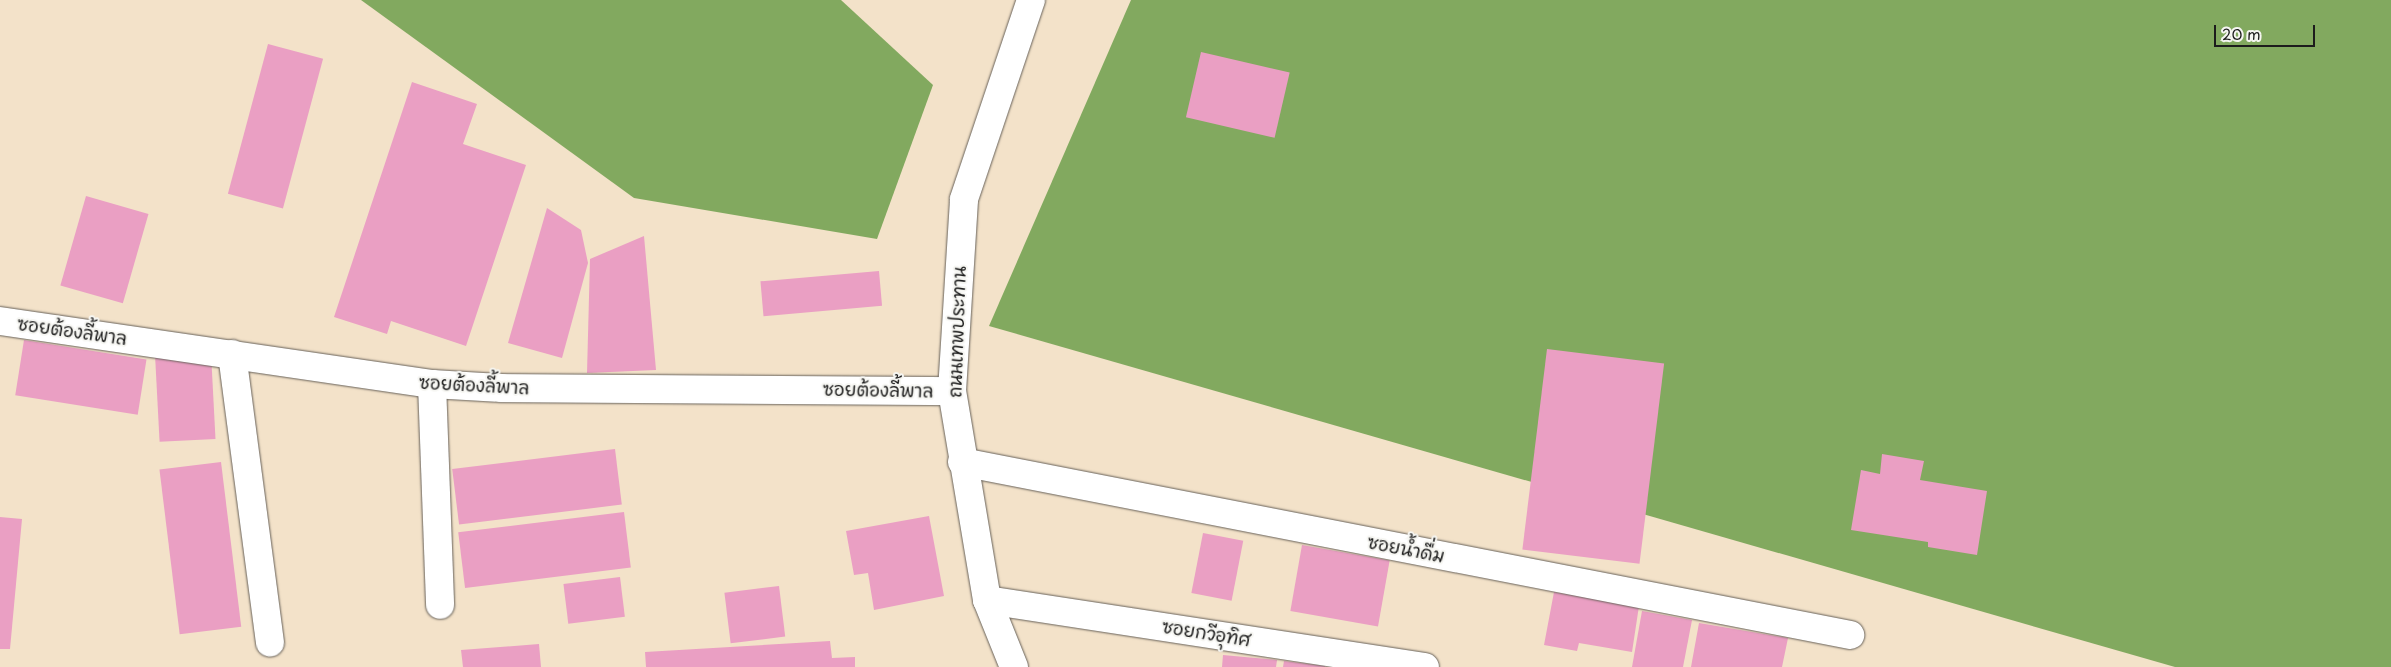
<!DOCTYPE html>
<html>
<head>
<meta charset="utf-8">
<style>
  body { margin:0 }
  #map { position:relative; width:2391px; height:667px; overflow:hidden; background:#f3e2c9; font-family:"Playpen Sans","Playpen Sans Thai",sans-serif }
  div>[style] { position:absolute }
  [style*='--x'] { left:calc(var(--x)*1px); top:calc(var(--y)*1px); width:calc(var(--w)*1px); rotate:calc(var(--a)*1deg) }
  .forest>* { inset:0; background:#82a95f }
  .building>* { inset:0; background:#ea9fc3; transform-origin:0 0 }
  .roads { filter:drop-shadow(0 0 1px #676159) drop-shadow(0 0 1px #676159) }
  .street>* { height:28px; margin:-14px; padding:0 14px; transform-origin:14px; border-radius:14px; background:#fff }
  .secondary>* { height:28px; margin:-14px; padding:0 14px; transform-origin:14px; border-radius:14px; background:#fff }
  span { translate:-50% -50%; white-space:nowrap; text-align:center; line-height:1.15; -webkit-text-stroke:4px #f6f6f2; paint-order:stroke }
  .street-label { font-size:18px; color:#1c1c1c }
  .scale { position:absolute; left:2214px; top:25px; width:101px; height:22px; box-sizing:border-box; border:2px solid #1c1c1c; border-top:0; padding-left:6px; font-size:15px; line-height:18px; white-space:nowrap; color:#1c1c1c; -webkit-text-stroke:4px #f6f6f2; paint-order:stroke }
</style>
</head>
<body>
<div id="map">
  <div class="forest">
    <i style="clip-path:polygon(361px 0,841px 0,933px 85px,877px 239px,634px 198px)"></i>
    <i style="clip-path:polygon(1131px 0,2391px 0,2391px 667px,2175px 667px,989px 326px)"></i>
  </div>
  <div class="building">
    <i style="left:268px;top:44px;width:57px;height:155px;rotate:15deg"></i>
    <i style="left:1201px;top:52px;width:91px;height:67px;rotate:13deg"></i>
    <i style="clip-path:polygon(412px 82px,477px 104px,463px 144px,526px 165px,466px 346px,391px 321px,387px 334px,334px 317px)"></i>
    <i style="left:86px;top:196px;width:65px;height:93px;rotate:16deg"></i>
    <i style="clip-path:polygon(547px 208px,581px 230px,588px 263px,562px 358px,508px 343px)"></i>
    <i style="clip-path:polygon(644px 236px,656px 370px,587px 373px,590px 259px)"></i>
    <i style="left:879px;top:271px;width:35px;height:119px;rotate:85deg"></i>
    <i style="left:24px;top:340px;width:124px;height:56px;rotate:9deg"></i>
    <i style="left:1547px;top:349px;width:118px;height:202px;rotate:7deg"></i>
    <i style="left:211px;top:353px;width:86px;height:56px;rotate:87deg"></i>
    <i style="left:615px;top:449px;width:56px;height:164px;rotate:83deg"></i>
    <i style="clip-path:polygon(1882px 454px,1924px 461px,1920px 480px,1987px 491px,1977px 555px,1928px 547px,1928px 542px,1851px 530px,1861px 470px,1880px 474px)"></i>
    <i style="left:221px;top:462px;width:166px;height:62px;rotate:83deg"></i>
    <i style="left:624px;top:512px;width:56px;height:167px;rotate:83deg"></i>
    <i style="clip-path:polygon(929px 516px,944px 596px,874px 610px,868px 573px,854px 575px,846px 531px)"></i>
    <i style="clip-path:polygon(0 517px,22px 519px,10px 649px,0 649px)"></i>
    <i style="left:1203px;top:533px;width:41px;height:61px;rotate:11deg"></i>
    <i style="left:1302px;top:545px;width:89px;height:67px;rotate:10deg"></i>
    <i style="left:620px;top:577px;width:40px;height:57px;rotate:83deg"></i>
    <i style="left:779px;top:586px;width:51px;height:55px;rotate:83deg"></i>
    <i style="clip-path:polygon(1554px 592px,1639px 606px,1632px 652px,1579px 643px,1577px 651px,1544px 645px)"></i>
    <i style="clip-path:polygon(1642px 611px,1692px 620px,1683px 667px,1632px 667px)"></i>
    <i style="clip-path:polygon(1699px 623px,1788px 638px,1782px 667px,1691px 667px)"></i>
    <i style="clip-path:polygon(830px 641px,832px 658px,855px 657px,855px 667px,646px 667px,645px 652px)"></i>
    <i style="clip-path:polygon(539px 644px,541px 667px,463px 667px,461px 650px)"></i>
    <i style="clip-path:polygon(1223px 655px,1277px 660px,1276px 667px,1222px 667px)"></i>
    <i style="clip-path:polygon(1284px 661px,1325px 666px,1325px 667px,1283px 667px)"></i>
  </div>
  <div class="roads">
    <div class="street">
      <i style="--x:0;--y:321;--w:437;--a:8.3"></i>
      <i style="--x:432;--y:384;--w:70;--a:3.3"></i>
      <i style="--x:502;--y:388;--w:450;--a:0.4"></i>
      <i style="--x:232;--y:354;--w:291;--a:82.5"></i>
      <i style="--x:432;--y:384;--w:221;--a:87.9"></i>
      <i style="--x:962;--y:462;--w:905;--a:11.02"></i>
      <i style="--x:987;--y:600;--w:443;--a:8.7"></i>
    </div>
    <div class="secondary">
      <i style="--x:1014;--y:667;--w:72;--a:-111.9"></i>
      <i style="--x:987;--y:600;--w:212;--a:-99.5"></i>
      <i style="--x:952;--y:391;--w:192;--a:-86.4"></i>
      <i style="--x:964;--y:199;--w:210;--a:-71.4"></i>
    </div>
  </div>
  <div class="street-label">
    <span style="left:72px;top:331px;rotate:8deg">ซอยต้องลี้พาล</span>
    <span style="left:957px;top:332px;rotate:-88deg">ถนนเทพประทาน</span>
    <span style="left:474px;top:385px;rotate:3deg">ซอยต้องลี้พาล</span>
    <span style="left:878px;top:390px;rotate:1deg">ซอยต้องลี้พาล</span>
    <span style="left:1406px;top:549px;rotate:11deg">ซอยน้ำดื่ม</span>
    <span style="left:1206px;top:633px;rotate:9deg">ซอยกวีอุทิศ</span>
  </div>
  <div class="scale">20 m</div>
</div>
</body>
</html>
